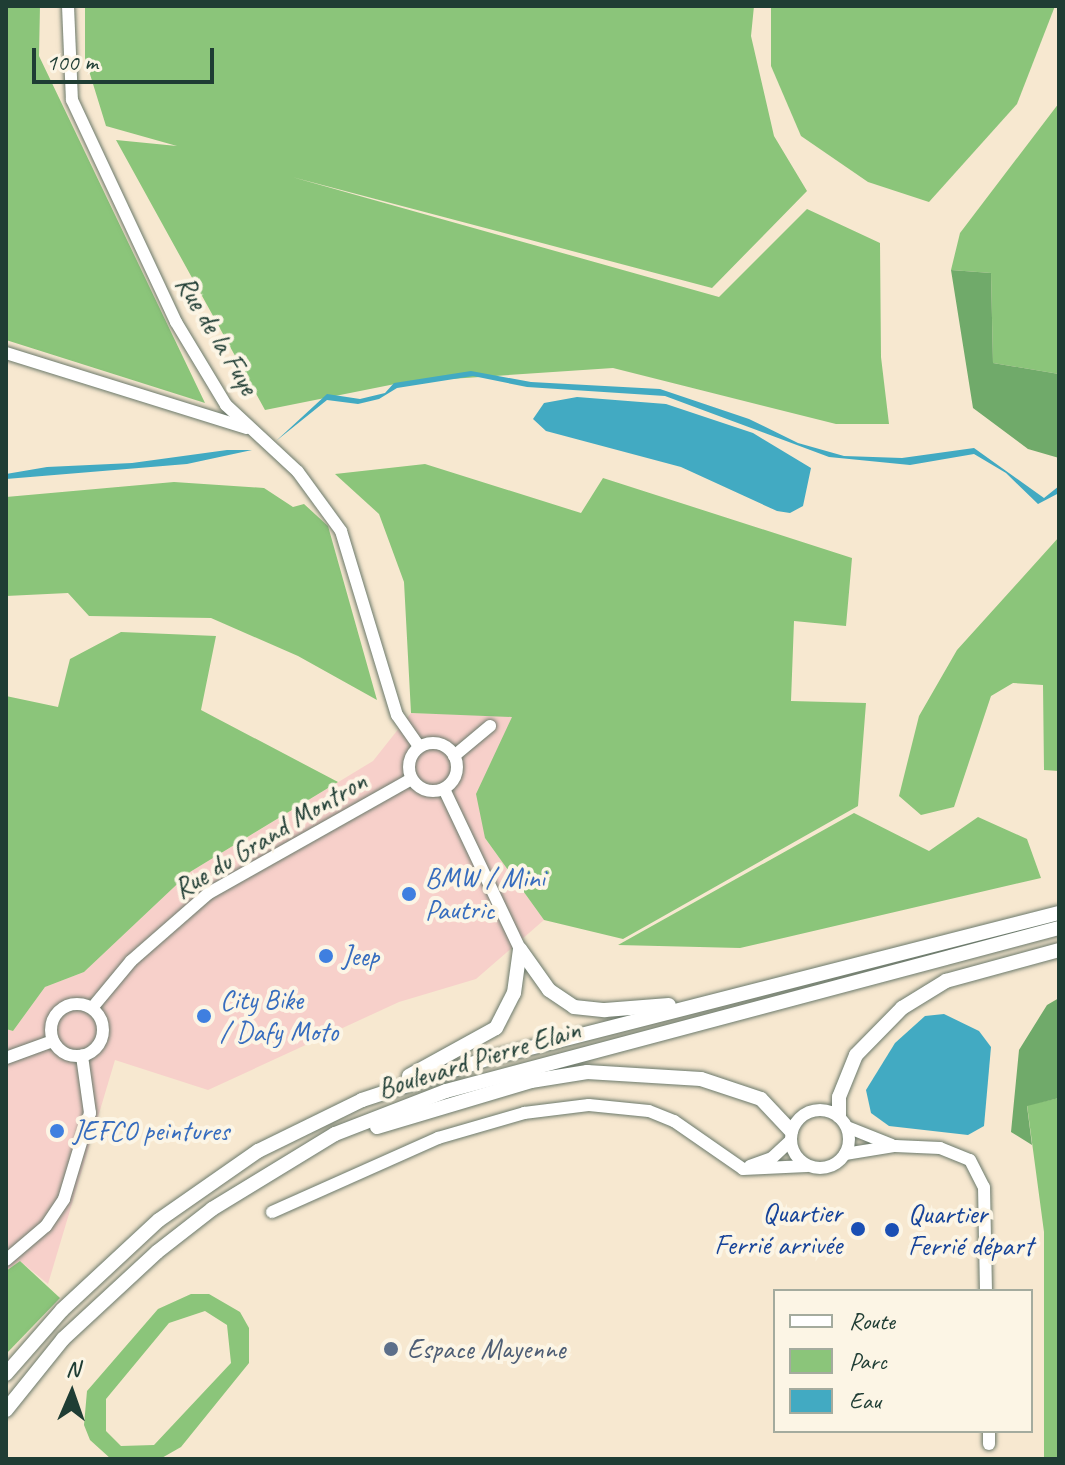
<!DOCTYPE html>
<html>
<head>
<meta charset="utf-8">
<style>
  body { margin:0 }
  #map { position:relative; width:1065px; height:1465px; overflow:hidden; background:#f7e8d0; font-family:Caveat,sans-serif }
  div>[style] { position:absolute }
  [style*='--x'] { left:calc(var(--x)*1px); top:calc(var(--y)*1px); width:calc(var(--w)*1px); rotate:calc(var(--a)*1deg) }
  .built>* { inset:0; background:#f7d0ca }
  .green>* { inset:0; background:#8bc57a }
  .forest>* { inset:0; background:#70aa6a }
  .water>* { inset:0; background:#42aac2 }
  .roads { filter:drop-shadow(0 0 2px #6b796b) drop-shadow(0 0 2px #6b796b) }
  .minor>* { height:12px; margin:-6px; padding:0 6px; transform-origin:6px; border-radius:6px; background:#fff }
  .minor>.ring { margin:-6px; padding:0; box-sizing:content-box; background:none; border:12px solid #fff; border-radius:50% }
  .major>* { height:14px; margin:-7px; padding:0 7px; transform-origin:7px; border-radius:7px; background:#fff }
  .dots>* { width:22px; height:22px; translate:-50% -50%; box-sizing:border-box; border:4px solid #fcf5e5; border-radius:50% }
  span { translate:-50% -50%; white-space:nowrap; text-align:center; line-height:1.15; -webkit-text-stroke:8px #fcf5e5; paint-order:stroke }
  .street-label { font-size:28px; color:#1f3d34 }
  .shop-label { font-size:28px; color:#366cbe }
  .left { translate:0 -50%; text-align:left }
  .transit-label { font-size:28px; color:#164399 }
  .right { translate:-100% -50%; text-align:right }
  .service-label { font-size:28px; color:#4e5e75 }
  .frame { position:absolute; inset:0; border:8px solid #1f3d34; pointer-events:none }
  .legend { position:absolute; left:773px; top:1289px; width:260px; height:144px; box-sizing:border-box; background:#fcf5e5; border:2px solid #a4ab9e; margin:0; padding:10px 14px; list-style:none; font-size:24px; color:#1f3d34 }
  .legend li { display:flex; align-items:center; gap:16px; height:40px }
  .legend b { width:40px; border:2px solid #a4ab9e }
  .north { position:absolute; left:32px; top:1353px; width:80px; height:80px; -webkit-text-stroke:6px #fcf5e5; paint-order:stroke; rotate:2deg; font-size:22px; font-weight:700; line-height:32px; text-align:center; color:#1f3d34 }
  .north::after { content:''; display:block; margin:auto; width:28px; height:36px; background:#1f3d34; clip-path:polygon(50% 0,100% 100%,50% 72%,0 100%) }
  .scale { position:absolute; left:32px; top:48px; width:182px; height:36px; box-sizing:border-box; border:4px solid #1f3d34; border-top:0; padding-left:10px; font-size:24px; line-height:28px; white-space:nowrap; color:#1f3d34; -webkit-text-stroke:6px #fcf5e5; paint-order:stroke }
</style>
</head>
<body>
<div id="map">
  <div class="built">
    <i style="clip-path:polygon(411px 713px,513px 716px,485px 838px,544px 920px,476px 979px,399px 1002px,208px 1090px,115px 1060px,48px 1284px,20px 1261px,6px 1271px,6px 1029px,13px 1031px,45px 987px,84px 972px,190px 872px,373px 761px)"></i>
  </div>
  <div class="green">
    <i style="clip-path:polygon(6px 6px,40px 6px,39px 56px,205px 403px,6px 340px)"></i>
    <i style="clip-path:polygon(85px 6px,754px 6px,751px 36px,774px 136px,807px 191px,712px 288px,292px 177px,719px 297px,807px 209px,880px 243px,881px 357px,889px 424px,836px 424px,613px 368px,405px 382px,265px 410px,116px 140px,177px 146px,106px 126px,85px 58px)"></i>
    <i style="clip-path:polygon(771px 6px,1055px 6px,1017px 104px,929px 202px,868px 182px,801px 136px,771px 66px)"></i>
    <i style="clip-path:polygon(1059px 103px,1059px 374px,993px 363px,991px 273px,951px 270px,960px 233px)"></i>
    <i style="clip-path:polygon(425px 464px,581px 513px,603px 478px,852px 558px,846px 626px,794px 621px,791px 701px,866px 703px,858px 806px,623px 939px,544px 920px,485px 838px,476px 794px,512px 717px,411px 713px,404px 582px,379px 514px,335px 474px)"></i>
    <i style="clip-path:polygon(174px 482px,264px 488px,293px 507px,304px 504px,328px 526px,377px 700px,298px 656px,211px 618px,89px 616px,68px 593px,6px 596px,6px 497px)"></i>
    <i style="clip-path:polygon(1059px 537px,1059px 771px,1044px 770px,1043px 685px,1013px 683px,991px 696px,954px 807px,921px 815px,899px 796px,919px 716px,957px 650px)"></i>
    <i style="clip-path:polygon(121px 632px,216px 636px,201px 710px,338px 782px,190px 872px,84px 972px,45px 987px,13px 1031px,6px 1029px,6px 696px,58px 707px,70px 659px)"></i>
    <i style="clip-path:polygon(854px 813px,929px 851px,978px 817px,1027px 839px,1041px 878px,740px 948px,618px 945px)"></i>
    <i style="clip-path:polygon(1059px 1098px,1059px 1459px,1044px 1459px,1044px 1232px,1027px 1105px)"></i>
    <i style="clip-path:polygon(20px 1261px,60px 1298px,6px 1354px,6px 1271px)"></i>
    <i style="clip-path:polygon(evenodd,191px 1294px,209px 1294px,240px 1312px,249px 1328px,249px 1363px,181px 1447px,160px 1459px,111px 1459px,90px 1440px,84px 1425px,87px 1391px,158px 1309px,191px 1294px,205px 1311px,227px 1325px,231px 1363px,154px 1445px,121px 1446px,106px 1431px,106px 1399px,169px 1323px,205px 1311px)"></i>
  </div>
  <div class="forest">
    <i style="clip-path:polygon(951px 270px,991px 273px,993px 363px,1059px 374px,1059px 458px,1028px 449px,973px 408px)"></i>
    <i style="clip-path:polygon(1059px 998px,1059px 1098px,1027px 1106px,1032px 1145px,1011px 1132px,1019px 1050px,1047px 1005px)"></i>
  </div>
  <div class="water">
    <i style="clip-path:polygon(471px 371px,531px 382px,660px 389px,749px 419px,798px 443px,844px 456px,902px 458px,974px 448px,1044px 498px,1059px 486px,1059px 493px,1038px 504px,1006px 473px,974px 454px,910px 465px,829px 457px,665px 396px,527px 387px,473px 376px,397px 388px,379px 399px,358px 404px,327px 400px,276px 441px,327px 394px,360px 399px,385px 393px,394px 383px)"></i>
    <i style="clip-path:polygon(577px 397px,666px 404px,753px 433px,811px 468px,803px 506px,790px 513px,777px 511px,681px 467px,546px 431px,533px 419px,544px 403px)"></i>
    <i style="clip-path:polygon(227px 450px,252px 450px,187px 464px,6px 479px,6px 474px,47px 467px,132px 463px)"></i>
    <i style="clip-path:polygon(944px 1014px,979px 1031px,991px 1047px,984px 1126px,968px 1135px,889px 1126px,871px 1113px,866px 1090px,895px 1043px,925px 1016px)"></i>
  </div>
  <div class="roads">
    <div class="minor">
      <i style="--x:68;--y:6;--w:94;--a:87.6"></i>
      <i style="--x:72;--y:100;--w:245;--a:64.9"></i>
      <i style="--x:176;--y:322;--w:97;--a:58.9"></i>
      <i style="--x:226;--y:405;--w:98;--a:42.9"></i>
      <i style="--x:298;--y:472;--w:73;--a:53.9"></i>
      <i style="--x:341;--y:531;--w:192;--a:73.1"></i>
      <i style="--x:397;--y:715;--w:38;--a:55"></i>
      <i style="--x:6;--y:353;--w:252;--a:17.3"></i>
      <i class="ring" style="left:409px;top:743px;width:36px;height:36px"></i>
      <i style="--x:454;--y:756;--w:47;--a:-39.8"></i>
      <i style="--x:444;--y:789;--w:177;--a:64.6"></i>
      <i class="ring" style="left:51px;top:1004px;width:40px;height:40px"></i>
      <i style="--x:92;--y:1008;--w:61;--a:-50.3"></i>
      <i style="--x:131;--y:961;--w:103;--a:-41.1"></i>
      <i style="--x:209;--y:893;--w:232;--a:-29.4"></i>
      <i style="--x:6;--y:1058;--w:50;--a:-19.9"></i>
      <i class="ring" style="left:791px;top:1110px;width:46px;height:46px"></i>
      <i style="--x:847;--y:1127;--w:48;--a:21.8"></i>
      <i style="--x:845;--y:1154;--w:51;--a:-9.1"></i>
      <i style="--x:895;--y:1146;--w:45;--a:2.5"></i>
      <i style="--x:940;--y:1148;--w:32;--a:22"></i>
      <i style="--x:970;--y:1160;--w:30;--a:63"></i>
      <i style="--x:984;--y:1187;--w:104;--a:88.9"></i>
      <i style="--x:750;--y:1166;--w:23;--a:-20"></i>
      <i style="--x:772;--y:1158;--w:25;--a:-43"></i>
      <i style="--x:272;--y:1212;--w:182;--a:-24"></i>
      <i style="--x:438;--y:1138;--w:90;--a:-16.2"></i>
      <i style="--x:524;--y:1113;--w:65;--a:-7"></i>
      <i style="--x:589;--y:1105;--w:60;--a:5.7"></i>
      <i style="--x:649;--y:1111;--w:27;--a:22"></i>
      <i style="--x:674;--y:1121;--w:84;--a:34.8"></i>
      <i style="--x:743;--y:1169;--w:64;--a:-2.7"></i>
      <i style="--x:6;--y:1260;--w:52;--a:-40.4"></i>
      <i style="--x:46;--y:1226;--w:32;--a:-56"></i>
      <i style="--x:64;--y:1199;--w:90;--a:-73.2"></i>
      <i style="--x:90;--y:1113;--w:58;--a:-98"></i>
      <i style="--x:989;--y:1431;--w:13;--a:90"></i>
    </div>
    <div class="major">
      <i style="--x:520;--y:949;--w:50;--a:54.7"></i>
      <i style="--x:549;--y:990;--w:30;--a:34"></i>
      <i style="--x:574;--y:1007;--w:31;--a:6"></i>
      <i style="--x:605;--y:1010;--w:64;--a:-4.5"></i>
      <i style="--x:409;--y:1076;--w:99;--a:-28.9"></i>
      <i style="--x:496;--y:1028;--w:39;--a:-63"></i>
      <i style="--x:514;--y:993;--w:44;--a:-82.2"></i>
      <i style="--x:839;--y:1116;--w:19;--a:-90"></i>
      <i style="--x:839;--y:1097;--w:45;--a:-68"></i>
      <i style="--x:856;--y:1055;--w:66;--a:-45.6"></i>
      <i style="--x:902;--y:1008;--w:52;--a:-31.5"></i>
      <i style="--x:946;--y:981;--w:117;--a:-15.3"></i>
      <i style="--x:377;--y:1127;--w:161;--a:-16.6"></i>
      <i style="--x:531;--y:1081;--w:57;--a:-9.1"></i>
      <i style="--x:587;--y:1072;--w:114;--a:3.5"></i>
      <i style="--x:701;--y:1079;--w:63;--a:18.4"></i>
      <i style="--x:761;--y:1099;--w:44;--a:46.8"></i>
      <i style="--x:6;--y:1374;--w:85;--a:-48.8"></i>
      <i style="--x:62;--y:1310;--w:132;--a:-42.9"></i>
      <i style="--x:159;--y:1220;--w:121;--a:-34.9"></i>
      <i style="--x:258;--y:1151;--w:116;--a:-26.1"></i>
      <i style="--x:362;--y:1100;--w:132;--a:-18.2"></i>
      <i style="--x:487;--y:1059;--w:590;--a:-14.32"></i>
      <i style="--x:6;--y:1410;--w:91;--a:-51.2"></i>
      <i style="--x:63;--y:1339;--w:128;--a:-42.8"></i>
      <i style="--x:157;--y:1252;--w:70;--a:-38"></i>
      <i style="--x:212;--y:1209;--w:144;--a:-31.4"></i>
      <i style="--x:335;--y:1134;--w:119;--a:-21.2"></i>
      <i style="--x:446;--y:1091;--w:634;--a:-14.89"></i>
    </div>
  </div>
  <div class="dots">
    <i style="left:409px;top:894px;background:#3f7fe0"></i>
    <i style="left:326px;top:956px;background:#3f7fe0"></i>
    <i style="left:204px;top:1016px;background:#3f7fe0"></i>
    <i style="left:57px;top:1131px;background:#3f7fe0"></i>
    <i style="left:858px;top:1229px;background:#1a4fb4"></i>
    <i style="left:892px;top:1230px;background:#1a4fb4"></i>
    <i style="left:391px;top:1349px;background:#5c6f8a"></i>
  </div>
  <div class="street-label">
    <span style="left:217px;top:335px;rotate:59deg">Rue de la Fuye</span>
    <span style="left:270px;top:835px;rotate:-31deg">Rue du Grand Montron</span>
    <span style="left:479px;top:1059px;rotate:-17deg">Boulevard Pierre Elain</span>
  </div>
  <div class="shop-label">
    <span class="left" style="left:425px;top:894px">BMW / Mini<br>Pautric</span>
    <span class="left" style="left:342px;top:956px">Jeep</span>
    <span class="left" style="left:220px;top:1016px">City Bike<br>/ Dafy Moto</span>
    <span class="left" style="left:73px;top:1131px">JEFCO peintures</span>
  </div>
  <div class="transit-label">
    <span class="right" style="left:842px;top:1229px">Quartier<br>Ferrié arrivée</span>
    <span class="left" style="left:908px;top:1230px">Quartier<br>Ferrié départ</span>
  </div>
  <div class="service-label">
    <span class="left" style="left:407px;top:1349px">Espace Mayenne</span>
  </div>
  <div class="frame"></div>
  <ul class="legend">
  <li><b style="height:10px;background:#fff"></b>Route</li>
  <li><b style="height:22px;background:#8bc57a"></b>Parc</li>
  <li><b style="height:22px;background:#42aac2"></b>Eau</li>
  </ul>
  <div class="north">N</div>
  <div class="scale">100 m</div>
</div>
</body>
</html>
